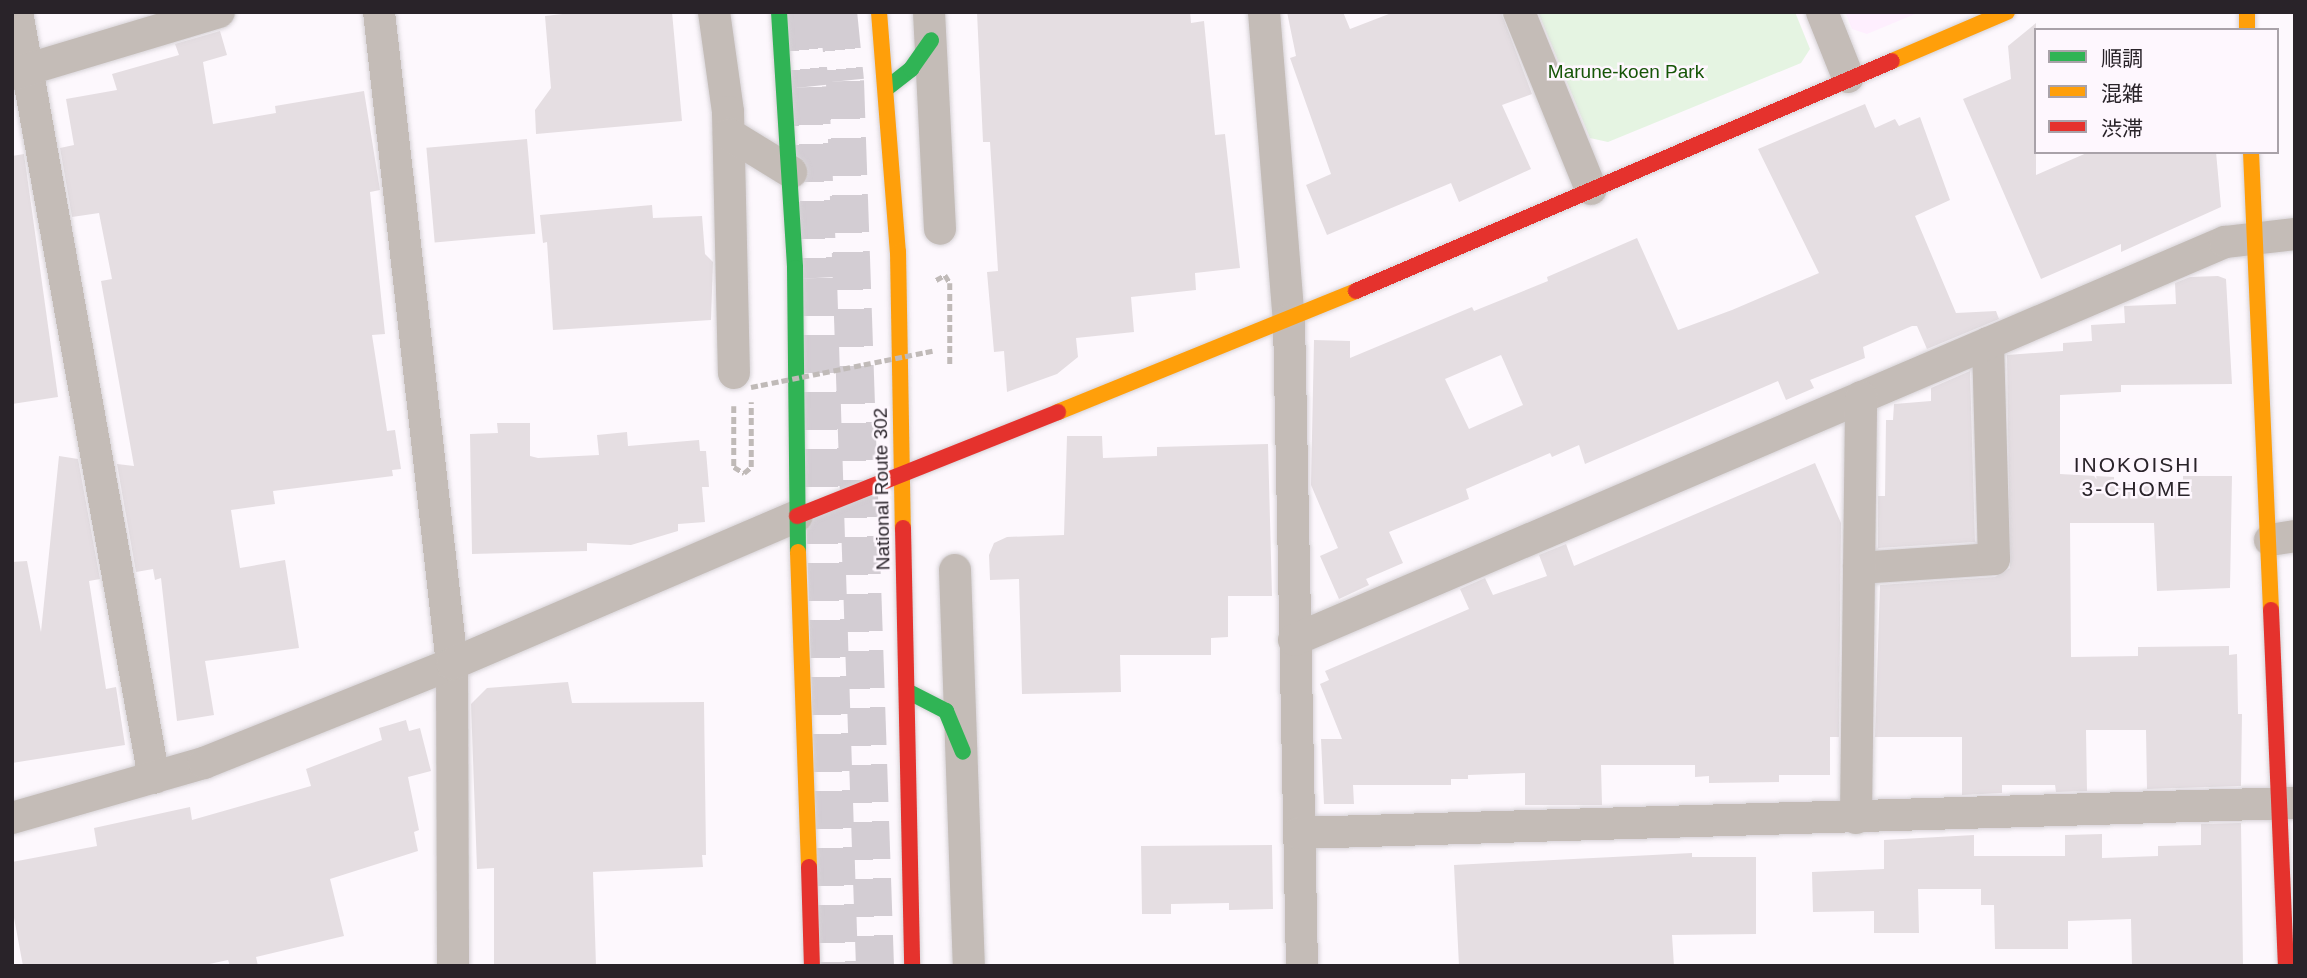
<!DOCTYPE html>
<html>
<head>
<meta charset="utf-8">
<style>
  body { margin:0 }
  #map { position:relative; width:2307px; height:978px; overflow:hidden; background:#fdf8fd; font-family:Helvetica,"Noto Sans JP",sans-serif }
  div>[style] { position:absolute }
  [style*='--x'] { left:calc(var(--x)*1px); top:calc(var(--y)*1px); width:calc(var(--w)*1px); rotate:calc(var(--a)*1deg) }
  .built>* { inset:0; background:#feeffe }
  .green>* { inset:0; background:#e5f4e2 }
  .building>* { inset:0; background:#e5dee2; transform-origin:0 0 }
  .highway-tunnel>* { height:38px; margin-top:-19px; transform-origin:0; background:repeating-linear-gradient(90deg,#d3cdd3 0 38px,transparent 0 57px) }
  .path>* { height:4.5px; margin-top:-2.25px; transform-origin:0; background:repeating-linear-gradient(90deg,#c0bab8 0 7px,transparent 0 10.5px) }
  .roads { filter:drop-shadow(0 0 2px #d6d2d6) drop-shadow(0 0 2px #d6d2d6) }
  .street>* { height:32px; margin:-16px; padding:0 16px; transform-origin:16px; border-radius:16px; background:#c4bcb7 }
  .fast>* { height:16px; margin:-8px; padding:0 8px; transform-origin:8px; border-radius:8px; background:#30b455 }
  .slow>* { height:16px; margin:-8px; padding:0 8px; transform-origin:8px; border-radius:8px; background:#ff9f0a }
  .jam>* { height:16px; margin:-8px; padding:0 8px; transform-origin:8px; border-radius:8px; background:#e5322d }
  .path-bridge>* { height:4.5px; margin-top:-2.25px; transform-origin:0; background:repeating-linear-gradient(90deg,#c0bab8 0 7px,transparent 0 10.5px) }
  span { translate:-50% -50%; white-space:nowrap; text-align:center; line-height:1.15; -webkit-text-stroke:5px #fef7fe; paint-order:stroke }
  .park-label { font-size:19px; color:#165507 }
  .street-label { font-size:19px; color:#292329 }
  .neighbourhood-label { font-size:21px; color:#292329; letter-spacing:2px }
  .frame { position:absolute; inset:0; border:14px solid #292329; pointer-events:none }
  .legend { position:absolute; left:2034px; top:28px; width:245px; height:126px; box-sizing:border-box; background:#fef7fe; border:2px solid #a9a2a9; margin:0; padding:9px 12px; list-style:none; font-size:21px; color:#292329 }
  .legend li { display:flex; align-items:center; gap:14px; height:35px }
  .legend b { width:35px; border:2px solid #a9a2a9 }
</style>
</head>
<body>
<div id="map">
  <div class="built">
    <i style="clip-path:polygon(1845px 12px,1920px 12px,1867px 34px,1852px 29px)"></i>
  </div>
  <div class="green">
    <i style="clip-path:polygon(1538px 12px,1795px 12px,1810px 49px,1801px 63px,1608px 142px,1590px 138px)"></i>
  </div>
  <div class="building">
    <i style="clip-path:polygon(580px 12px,672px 12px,682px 121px,536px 134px,535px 110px,551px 88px,545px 16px)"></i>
    <i style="clip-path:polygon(977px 12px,1190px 12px,1191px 23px,1204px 21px,1215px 135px,1225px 134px,1240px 268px,1195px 273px,1196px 290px,1131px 297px,1134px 332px,1076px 338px,1078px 357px,1057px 374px,1007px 392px,1004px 351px,994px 352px,987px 272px,998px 271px,990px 142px,983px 142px)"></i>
    <i style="clip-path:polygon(1287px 12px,1343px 12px,1350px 29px,1394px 12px,1501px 12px,1532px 94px,1502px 105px,1531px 169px,1459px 202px,1451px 183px,1327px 235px,1306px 185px,1331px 174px,1290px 58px,1296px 56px)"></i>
    <i style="clip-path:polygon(2036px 23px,2036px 175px,2089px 152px,2216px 152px,2221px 207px,2121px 252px,2121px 244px,2041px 279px,1963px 99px,2011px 79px,2008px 46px)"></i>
    <i style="clip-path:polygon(220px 31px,227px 55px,203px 62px,213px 124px,276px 113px,275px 106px,364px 91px,380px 190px,370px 192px,385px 334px,372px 335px,387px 431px,395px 430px,401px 469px,392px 470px,393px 476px,273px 491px,275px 504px,231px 510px,240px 568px,285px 560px,299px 648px,205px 661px,214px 715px,177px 721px,161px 578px,155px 580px,153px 569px,136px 572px,117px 464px,134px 466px,101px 281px,112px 279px,99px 213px,72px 217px,60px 148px,74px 145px,66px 99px,117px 90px,112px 74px,179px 55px,175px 44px)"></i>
    <i style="clip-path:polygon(evenodd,1865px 104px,1875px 128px,1895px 119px,1899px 126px,1920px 117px,1950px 200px,1915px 216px,1956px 313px,1996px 311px,1999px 319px,1927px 349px,1917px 326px,1912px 326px,1863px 347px,1865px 358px,1810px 380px,1814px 388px,1786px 400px,1778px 381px,1585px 464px,1579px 445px,1552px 457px,1550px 453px,1466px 489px,1469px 499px,1389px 532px,1403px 563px,1366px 579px,1369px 585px,1339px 599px,1320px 556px,1338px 548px,1311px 485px,1314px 340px,1350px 341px,1350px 358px,1472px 307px,1474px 311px,1548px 281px,1547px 277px,1637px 238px,1678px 330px,1732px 310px,1819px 273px,1758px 149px,1865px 104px,1501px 355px,1523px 405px,1469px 429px,1445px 379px,1501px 355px)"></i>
    <i style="left:527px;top:139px;width:95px;height:101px;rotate:85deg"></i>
    <i style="clip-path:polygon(24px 154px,58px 397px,12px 404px,12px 156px)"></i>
    <i style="clip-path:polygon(652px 205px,653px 218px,702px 216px,705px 254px,713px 262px,711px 320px,553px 330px,547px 242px,543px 243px,540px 215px)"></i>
    <i style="clip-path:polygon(2218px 276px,2226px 279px,2232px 384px,2121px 385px,2121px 392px,2060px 395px,2060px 474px,2114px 477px,2114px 484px,2183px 484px,2183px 476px,2232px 476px,2230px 588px,2157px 591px,2154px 523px,2070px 523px,2071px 657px,2138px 656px,2138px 647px,2229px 646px,2229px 655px,2237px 654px,2238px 714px,2242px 714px,2241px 786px,2147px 789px,2146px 730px,2086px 730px,2087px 791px,2056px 792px,2055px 785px,2002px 785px,2002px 793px,1962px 795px,1962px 737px,1875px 737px,1880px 585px,1995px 577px,2010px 568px,2007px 355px,2063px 351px,2063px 343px,2092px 341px,2091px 325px,2125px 323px,2124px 306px,2176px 304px,2175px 283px,2190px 277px)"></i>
    <i style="clip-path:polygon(1970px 371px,1975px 542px,1878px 548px,1878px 496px,1885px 496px,1886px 420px,1893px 420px,1894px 404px,1931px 401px,1931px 388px)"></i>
    <i style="clip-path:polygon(497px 423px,530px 423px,530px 456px,538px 458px,599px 455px,597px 435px,627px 432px,628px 446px,699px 440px,700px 451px,706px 451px,709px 487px,702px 487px,705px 522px,678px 524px,678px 531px,631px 545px,587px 543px,587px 551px,472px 554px,470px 434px,498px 433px)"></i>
    <i style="clip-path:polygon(1067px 436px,1102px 436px,1103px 458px,1157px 456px,1157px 447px,1268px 444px,1272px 596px,1228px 596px,1228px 637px,1211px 638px,1211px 655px,1120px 655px,1121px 692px,1022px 694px,1019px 579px,990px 580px,989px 555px,994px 543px,1007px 537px,1064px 535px)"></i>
    <i style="clip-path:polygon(59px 456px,78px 459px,100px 579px,89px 581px,106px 689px,116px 687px,125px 745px,12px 763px,12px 562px,27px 561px,41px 632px)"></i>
    <i style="clip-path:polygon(1815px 463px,1841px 523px,1839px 737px,1830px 737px,1830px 775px,1779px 775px,1779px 782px,1709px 783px,1709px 776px,1695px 777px,1695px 765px,1601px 765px,1602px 805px,1525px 805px,1525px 773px,1468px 775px,1468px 779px,1451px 779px,1451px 785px,1353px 785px,1354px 804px,1324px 804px,1321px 739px,1342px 739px,1320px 684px,1329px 680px,1325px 671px,1469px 609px,1460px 589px,1485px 578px,1493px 595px,1547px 576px,1539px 555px,1566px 544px,1574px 566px)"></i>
    <i style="clip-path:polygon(568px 682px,572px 703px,704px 702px,706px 855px,702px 855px,703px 867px,593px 872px,596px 966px,494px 966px,494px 868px,477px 869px,471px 704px,487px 688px)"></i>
    <i style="clip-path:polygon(406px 720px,409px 731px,420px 728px,431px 771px,408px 777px,419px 830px,414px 832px,418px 851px,330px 879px,344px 936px,256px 957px,258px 966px,230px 966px,228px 960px,200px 966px,23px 966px,12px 907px,12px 862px,97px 846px,94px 828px,190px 807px,192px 820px,311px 786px,306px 769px,382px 740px,379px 728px)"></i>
    <i style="clip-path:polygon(2241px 823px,2243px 966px,2132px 966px,2131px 919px,2068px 921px,2068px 949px,1995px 949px,1994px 905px,1981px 905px,1981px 889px,1918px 889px,1919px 933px,1874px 933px,1874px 911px,1813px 912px,1812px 872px,1884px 869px,1884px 840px,1974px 835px,1974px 856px,2065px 856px,2065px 835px,2102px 834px,2102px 858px,2158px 856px,2158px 846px,2201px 845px,2201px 824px)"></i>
    <i style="clip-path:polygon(1272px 845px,1273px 909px,1229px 910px,1229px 903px,1171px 904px,1171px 914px,1142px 914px,1141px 846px)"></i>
    <i style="clip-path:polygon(1692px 853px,1692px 857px,1756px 857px,1756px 934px,1672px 935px,1674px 966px,1459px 966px,1454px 865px)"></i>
  </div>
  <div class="highway-tunnel">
    <i style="--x:802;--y:12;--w:75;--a:83.9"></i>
    <i style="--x:810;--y:87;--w:191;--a:87.6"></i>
    <i style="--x:818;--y:278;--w:688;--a:88.25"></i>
    <i style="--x:838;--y:12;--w:69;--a:84.2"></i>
    <i style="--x:845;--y:81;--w:886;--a:88.06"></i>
  </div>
  <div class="path">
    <i style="--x:936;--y:280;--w:10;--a:-29"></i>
    <i style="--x:945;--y:275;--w:9;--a:58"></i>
    <i style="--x:950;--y:283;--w:82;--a:90"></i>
    <i style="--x:734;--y:406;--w:61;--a:90"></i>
    <i style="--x:734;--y:467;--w:12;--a:31"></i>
    <i style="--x:744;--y:473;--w:9;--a:-41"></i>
    <i style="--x:751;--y:467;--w:65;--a:-90"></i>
  </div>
  <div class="roads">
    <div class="street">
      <i style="--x:17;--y:12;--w:778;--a:79.86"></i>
      <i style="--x:379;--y:12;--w:656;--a:83.61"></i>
      <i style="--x:452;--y:664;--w:302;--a:89.8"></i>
      <i style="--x:714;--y:12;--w:101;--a:82"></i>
      <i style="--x:728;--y:112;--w:261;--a:88.7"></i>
      <i style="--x:929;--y:12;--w:217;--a:87.1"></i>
      <i style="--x:1264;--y:12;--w:309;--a:85.4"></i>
      <i style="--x:1289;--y:320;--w:646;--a:88.85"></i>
      <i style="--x:1519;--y:12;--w:191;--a:67.9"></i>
      <i style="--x:1822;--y:12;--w:70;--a:68.2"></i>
      <i style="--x:12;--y:74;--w:216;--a:-16.7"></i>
      <i style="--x:729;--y:134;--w:73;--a:31.5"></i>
      <i style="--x:2270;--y:540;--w:25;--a:-9"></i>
      <i style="--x:1859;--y:568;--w:135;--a:-3.8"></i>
      <i style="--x:1994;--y:559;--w:216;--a:-91.6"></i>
      <i style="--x:955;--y:570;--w:396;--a:88"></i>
      <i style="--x:1294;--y:640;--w:1013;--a:-23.15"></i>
      <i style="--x:2225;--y:242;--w:70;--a:-6.5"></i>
      <i style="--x:12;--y:818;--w:200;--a:-16"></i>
      <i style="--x:204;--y:763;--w:267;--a:-21.8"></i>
      <i style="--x:452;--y:664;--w:375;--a:-23.2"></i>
      <i style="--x:1856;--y:818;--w:421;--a:-89.3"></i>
      <i style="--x:1299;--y:833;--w:996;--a:-1.73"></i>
    </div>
    <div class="fast">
      <i style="--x:779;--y:12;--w:256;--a:86.4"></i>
      <i style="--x:795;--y:268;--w:284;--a:89.4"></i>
      <i style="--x:887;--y:88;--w:31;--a:-38"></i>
      <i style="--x:911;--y:69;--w:35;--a:-55"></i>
      <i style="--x:907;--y:691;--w:44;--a:27.1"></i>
      <i style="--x:946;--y:711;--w:44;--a:67.5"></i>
    </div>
    <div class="slow">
      <i style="--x:879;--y:12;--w:241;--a:85.5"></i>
      <i style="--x:898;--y:252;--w:276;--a:89"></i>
      <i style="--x:2247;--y:12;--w:18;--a:90"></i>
      <i style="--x:1892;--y:61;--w:125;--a:-23.1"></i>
      <i style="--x:2251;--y:152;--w:458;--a:87.5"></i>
      <i style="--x:1058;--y:412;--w:322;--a:-22.1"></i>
      <i style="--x:798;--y:552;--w:315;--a:88"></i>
    </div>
    <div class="jam">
      <i style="--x:1356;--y:291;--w:583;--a:-23.22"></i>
      <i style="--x:797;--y:516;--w:281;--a:-21.7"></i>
      <i style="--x:903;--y:528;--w:438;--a:88.8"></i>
      <i style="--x:2271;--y:610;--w:356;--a:87.6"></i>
      <i style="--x:809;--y:867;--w:99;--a:88.3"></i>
    </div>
  </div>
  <div class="path-bridge">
    <i style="--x:751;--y:387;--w:189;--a:-11.3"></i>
  </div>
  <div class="park-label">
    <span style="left:1626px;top:72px">Marune-koen Park</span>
  </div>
  <div class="street-label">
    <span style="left:882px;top:489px;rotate:-91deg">National Route 302</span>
  </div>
  <div class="neighbourhood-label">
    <span style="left:2137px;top:477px">INOKOISHI<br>3-CHOME</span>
  </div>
  <div class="frame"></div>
  <ul class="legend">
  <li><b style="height:9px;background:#30b455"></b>順調</li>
  <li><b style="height:9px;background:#ff9f0a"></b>混雑</li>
  <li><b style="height:9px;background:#e5322d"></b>渋滞</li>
  </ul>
</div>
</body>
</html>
